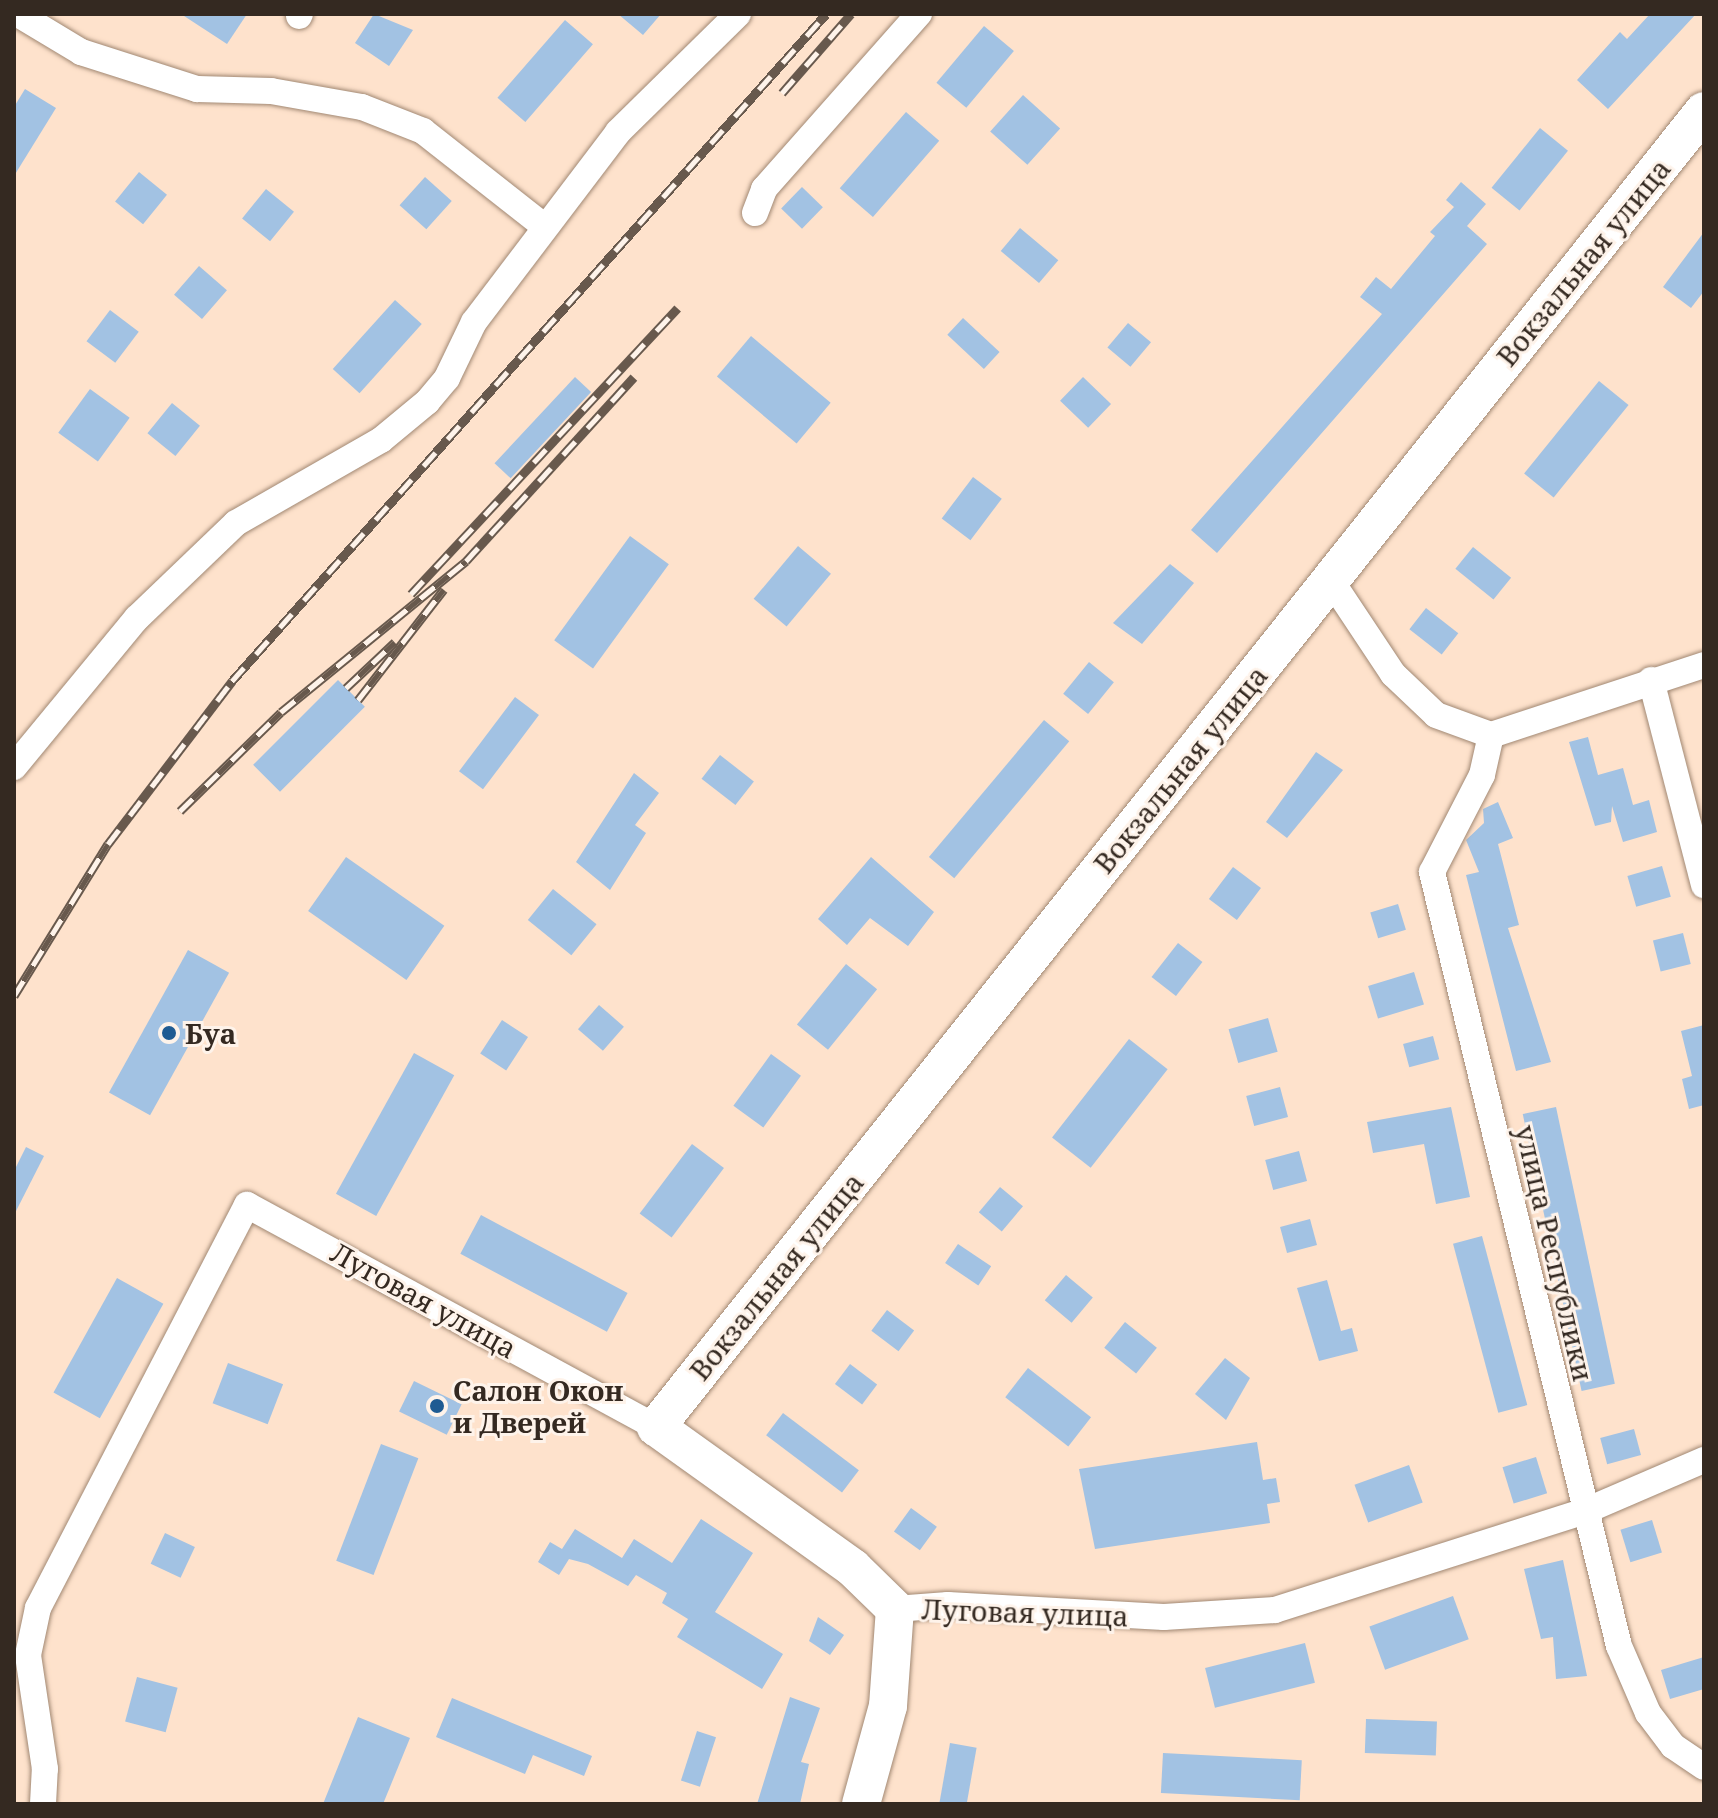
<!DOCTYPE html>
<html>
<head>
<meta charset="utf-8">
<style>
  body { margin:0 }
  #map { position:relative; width:1718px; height:1818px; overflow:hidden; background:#fee2cc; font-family:"Noto Serif",serif }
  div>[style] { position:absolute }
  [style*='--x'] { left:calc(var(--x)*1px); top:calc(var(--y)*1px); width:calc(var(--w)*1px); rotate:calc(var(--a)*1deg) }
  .building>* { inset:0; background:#a2c2e3; transform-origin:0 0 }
  .roads { filter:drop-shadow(0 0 2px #a18873) drop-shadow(0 0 2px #a18873) }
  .street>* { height:26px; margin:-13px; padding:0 13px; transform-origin:13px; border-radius:13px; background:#fff }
  .secondary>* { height:38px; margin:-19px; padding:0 19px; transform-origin:19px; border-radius:19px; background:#fff }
  .rail>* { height:9px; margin-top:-4.5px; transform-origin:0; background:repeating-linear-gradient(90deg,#fef3ea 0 18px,#68594d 0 36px); box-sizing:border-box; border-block:2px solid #68594d }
  .dots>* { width:22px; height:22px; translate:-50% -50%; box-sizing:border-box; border:4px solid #fef3ea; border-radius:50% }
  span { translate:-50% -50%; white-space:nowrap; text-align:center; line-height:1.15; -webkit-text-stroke:6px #fef3ea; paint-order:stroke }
  .street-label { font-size:28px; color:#342921 }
  .poi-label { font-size:28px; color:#342921; font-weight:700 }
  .left { translate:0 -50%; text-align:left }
  .frame { position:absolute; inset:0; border:16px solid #342921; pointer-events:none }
</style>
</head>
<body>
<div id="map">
  <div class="building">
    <i style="clip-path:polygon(181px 14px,247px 14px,227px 44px)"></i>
    <i style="clip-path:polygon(374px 14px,413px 30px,389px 66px,355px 43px)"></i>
    <i style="clip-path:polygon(618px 14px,661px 14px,643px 35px)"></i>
    <i style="clip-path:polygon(1650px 14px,1696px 14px,1608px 109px,1577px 80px,1620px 32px,1627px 39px)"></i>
    <i style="left:565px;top:20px;width:37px;height:103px;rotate:41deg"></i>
    <i style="left:984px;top:26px;width:39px;height:74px;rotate:40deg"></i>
    <i style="clip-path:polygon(25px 89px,56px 108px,14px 176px,14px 107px)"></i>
    <i style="left:1023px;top:95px;width:50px;height:49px;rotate:42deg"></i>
    <i style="left:906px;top:112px;width:44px;height:101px;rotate:41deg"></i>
    <i style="left:1540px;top:128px;width:36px;height:77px;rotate:39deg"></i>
    <i style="left:139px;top:172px;width:36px;height:38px;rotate:39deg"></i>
    <i style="left:425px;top:177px;width:36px;height:38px;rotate:42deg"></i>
    <i style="clip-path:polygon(1461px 182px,1486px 204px,1467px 226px,1487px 244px,1217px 553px,1191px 530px,1382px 314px,1360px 297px,1376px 277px,1391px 289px,1435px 236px,1430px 232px,1454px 207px,1446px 200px)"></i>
    <i style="left:802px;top:187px;width:29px;height:30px;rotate:44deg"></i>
    <i style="left:266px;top:189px;width:36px;height:38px;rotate:39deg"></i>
    <i style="left:1020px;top:228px;width:50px;height:30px;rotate:40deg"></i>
    <i style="clip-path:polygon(1704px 232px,1704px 291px,1691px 308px,1663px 287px)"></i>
    <i style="left:199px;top:266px;width:37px;height:38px;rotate:41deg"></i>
    <i style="left:395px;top:300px;width:36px;height:93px;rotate:42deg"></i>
    <i style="left:110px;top:310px;width:36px;height:39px;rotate:37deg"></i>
    <i style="left:963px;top:318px;width:50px;height:23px;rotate:43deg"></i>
    <i style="left:1128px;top:323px;width:30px;height:32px;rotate:40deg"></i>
    <i style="left:751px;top:336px;width:104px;height:53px;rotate:40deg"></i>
    <i style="left:575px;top:377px;width:22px;height:118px;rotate:43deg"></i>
    <i style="left:1083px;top:377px;width:39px;height:33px;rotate:44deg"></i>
    <i style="left:1599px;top:381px;width:38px;height:119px;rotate:39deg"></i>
    <i style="left:90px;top:389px;width:49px;height:54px;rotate:36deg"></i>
    <i style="left:172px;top:403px;width:36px;height:39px;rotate:39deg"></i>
    <i style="left:973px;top:477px;width:36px;height:52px;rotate:37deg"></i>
    <i style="left:630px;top:536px;width:48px;height:129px;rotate:36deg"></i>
    <i style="left:798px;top:546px;width:43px;height:69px;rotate:40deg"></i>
    <i style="left:1473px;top:547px;width:49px;height:28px;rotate:39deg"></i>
    <i style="clip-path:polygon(1170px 564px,1194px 583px,1142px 644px,1113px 623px)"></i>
    <i style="left:1426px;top:608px;width:41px;height:27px;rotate:38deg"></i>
    <i style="left:1089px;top:662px;width:32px;height:41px;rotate:39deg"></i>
    <i style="left:338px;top:680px;width:38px;height:120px;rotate:45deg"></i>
    <i style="left:515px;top:697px;width:30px;height:93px;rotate:37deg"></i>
    <i style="left:1044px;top:720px;width:33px;height:179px;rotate:40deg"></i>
    <i style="clip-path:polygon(1588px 737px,1598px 775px,1623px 768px,1633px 805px,1649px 800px,1657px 832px,1623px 842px,1612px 806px,1611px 822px,1595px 826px,1569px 742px)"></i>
    <i style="clip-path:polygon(1316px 752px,1343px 770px,1287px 838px,1266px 822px)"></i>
    <i style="left:720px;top:755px;width:43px;height:30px;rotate:38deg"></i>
    <i style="clip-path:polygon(634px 773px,659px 793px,635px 825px,646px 833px,610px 890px,576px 862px)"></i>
    <i style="clip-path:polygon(1498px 802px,1513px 838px,1498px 844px,1519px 925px,1508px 928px,1551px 1062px,1516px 1071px,1466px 875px,1479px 872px,1466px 840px,1484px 823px,1483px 809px)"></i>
    <i style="left:346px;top:857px;width:120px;height:66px;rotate:35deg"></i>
    <i style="clip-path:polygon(871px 857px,934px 912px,908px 946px,870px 918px,847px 945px,818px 919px)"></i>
    <i style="left:1662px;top:866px;width:32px;height:36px;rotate:74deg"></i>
    <i style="left:1233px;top:867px;width:35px;height:40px;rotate:37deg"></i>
    <i style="left:553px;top:889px;width:56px;height:40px;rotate:39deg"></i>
    <i style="left:1398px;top:904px;width:27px;height:29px;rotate:73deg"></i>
    <i style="left:1683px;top:933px;width:32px;height:31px;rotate:76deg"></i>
    <i style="left:1178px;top:943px;width:31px;height:43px;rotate:38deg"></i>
    <i style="left:188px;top:950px;width:47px;height:163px;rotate:29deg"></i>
    <i style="left:846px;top:964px;width:40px;height:78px;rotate:39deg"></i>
    <i style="left:1414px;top:972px;width:34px;height:48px;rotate:73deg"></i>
    <i style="left:599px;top:1005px;width:33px;height:32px;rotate:41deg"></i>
    <i style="left:1268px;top:1018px;width:35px;height:41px;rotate:74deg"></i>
    <i style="left:502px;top:1020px;width:31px;height:40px;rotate:33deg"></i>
    <i style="clip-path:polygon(1704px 1025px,1704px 1105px,1689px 1109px,1682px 1079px,1692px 1076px,1681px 1031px)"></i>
    <i style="left:1433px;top:1036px;width:24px;height:31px;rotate:75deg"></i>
    <i style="left:1129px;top:1039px;width:49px;height:125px;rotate:38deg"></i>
    <i style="left:414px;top:1053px;width:46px;height:161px;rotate:29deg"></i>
    <i style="left:771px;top:1054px;width:37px;height:64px;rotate:36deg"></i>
    <i style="left:1280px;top:1087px;width:31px;height:35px;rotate:75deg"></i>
    <i style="clip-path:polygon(1451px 1107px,1470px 1197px,1436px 1204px,1424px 1144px,1373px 1153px,1367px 1122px)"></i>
    <i style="left:1556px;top:1107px;width:283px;height:34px;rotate:78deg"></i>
    <i style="left:692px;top:1144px;width:40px;height:87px;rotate:37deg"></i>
    <i style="clip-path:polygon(26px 1147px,44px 1156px,14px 1215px,14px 1171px)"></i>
    <i style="left:1299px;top:1151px;width:31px;height:35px;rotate:75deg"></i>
    <i style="left:1000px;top:1187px;width:30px;height:33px;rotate:40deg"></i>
    <i style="left:481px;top:1215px;width:166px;height:44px;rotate:28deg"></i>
    <i style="left:1310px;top:1219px;width:27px;height:31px;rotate:75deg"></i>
    <i style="left:1482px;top:1236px;width:175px;height:30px;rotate:75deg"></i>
    <i style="left:958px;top:1244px;width:40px;height:23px;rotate:34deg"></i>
    <i style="left:1066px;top:1275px;width:35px;height:33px;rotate:40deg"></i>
    <i style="left:117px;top:1278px;width:53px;height:131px;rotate:29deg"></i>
    <i style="clip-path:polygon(1327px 1280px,1341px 1331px,1352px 1328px,1358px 1351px,1319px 1361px,1297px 1288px)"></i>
    <i style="left:887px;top:1310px;width:34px;height:26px;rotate:37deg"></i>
    <i style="left:1125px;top:1322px;width:41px;height:33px;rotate:39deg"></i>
    <i style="clip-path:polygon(1225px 1358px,1250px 1378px,1226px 1420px,1195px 1394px)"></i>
    <i style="left:228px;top:1363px;width:59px;height:43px;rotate:21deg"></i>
    <i style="left:850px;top:1364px;width:34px;height:25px;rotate:37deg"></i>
    <i style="left:1028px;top:1368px;width:80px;height:37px;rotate:38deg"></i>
    <i style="left:414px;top:1381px;width:53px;height:34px;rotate:26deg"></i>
    <i style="left:783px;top:1413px;width:95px;height:28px;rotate:37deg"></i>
    <i style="left:1634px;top:1429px;width:27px;height:35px;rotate:75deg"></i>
    <i style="clip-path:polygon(1257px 1442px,1263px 1480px,1276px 1478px,1280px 1502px,1267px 1504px,1270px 1523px,1095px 1549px,1079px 1469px)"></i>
    <i style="left:381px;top:1444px;width:40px;height:125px;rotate:21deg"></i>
    <i style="left:1536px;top:1457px;width:38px;height:35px;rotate:73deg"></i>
    <i style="left:1409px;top:1465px;width:40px;height:58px;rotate:70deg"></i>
    <i style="left:911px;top:1508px;width:32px;height:29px;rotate:36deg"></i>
    <i style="clip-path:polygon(701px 1519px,753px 1553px,715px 1612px,783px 1654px,762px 1689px,677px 1637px,688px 1619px,662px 1603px,667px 1593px,636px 1575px,628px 1586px,588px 1564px,569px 1559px,559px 1575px,538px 1562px,550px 1542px,562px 1549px,575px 1529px,622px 1558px,634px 1539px,672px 1563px)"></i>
    <i style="left:1652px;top:1520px;width:34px;height:33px;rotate:73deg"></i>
    <i style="left:165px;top:1533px;width:33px;height:34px;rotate:25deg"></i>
    <i style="clip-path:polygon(1563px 1560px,1587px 1676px,1556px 1679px,1553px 1637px,1541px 1639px,1524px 1569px)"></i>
    <i style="left:1453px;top:1596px;width:46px;height:89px;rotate:70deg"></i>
    <i style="clip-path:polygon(818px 1617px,844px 1635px,830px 1655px,809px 1641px)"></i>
    <i style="left:1305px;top:1643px;width:41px;height:103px;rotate:76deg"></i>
    <i style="clip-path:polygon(1704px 1657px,1704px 1689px,1670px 1699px,1661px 1670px)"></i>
    <i style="left:137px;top:1677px;width:42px;height:46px;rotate:15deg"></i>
    <i style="clip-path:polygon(790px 1697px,820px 1708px,801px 1762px,809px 1764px,800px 1804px,757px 1804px)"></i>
    <i style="clip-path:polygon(452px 1698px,592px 1756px,584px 1776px,533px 1755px,525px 1774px,436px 1737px)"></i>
    <i style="clip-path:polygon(358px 1717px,410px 1738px,383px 1804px,323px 1804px)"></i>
    <i style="left:1366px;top:1719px;width:71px;height:34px;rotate:2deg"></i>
    <i style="left:697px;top:1731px;width:20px;height:52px;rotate:18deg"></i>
    <i style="left:950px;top:1743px;width:27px;height:62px;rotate:10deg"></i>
    <i style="left:1163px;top:1753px;width:139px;height:40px;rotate:3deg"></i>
  </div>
  <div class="roads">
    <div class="street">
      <i style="--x:18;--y:14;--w:74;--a:31.1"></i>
      <i style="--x:81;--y:52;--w:122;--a:17.7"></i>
      <i style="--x:197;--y:89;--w:74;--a:1.5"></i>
      <i style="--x:271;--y:91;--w:92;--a:10"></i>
      <i style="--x:362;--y:107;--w:66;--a:21.5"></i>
      <i style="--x:423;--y:131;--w:155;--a:38.2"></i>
      <i style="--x:299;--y:16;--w:2;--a:-63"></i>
      <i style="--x:755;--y:213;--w:26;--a:-69"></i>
      <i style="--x:764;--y:189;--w:234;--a:-48.5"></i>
      <i style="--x:1330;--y:579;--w:114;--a:56.4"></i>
      <i style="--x:1393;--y:674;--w:59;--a:43.6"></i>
      <i style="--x:1436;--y:715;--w:59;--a:20"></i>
      <i style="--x:1651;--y:680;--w:212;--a:75.5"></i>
      <i style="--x:1491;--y:735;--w:41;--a:102.7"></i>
      <i style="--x:1482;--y:775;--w:109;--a:117.3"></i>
      <i style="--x:1432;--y:872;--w:796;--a:76.42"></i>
      <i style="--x:1619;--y:1646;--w:73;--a:66.6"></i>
      <i style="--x:1648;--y:1713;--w:41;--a:52.9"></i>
      <i style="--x:1673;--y:1746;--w:37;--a:34"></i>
      <i style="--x:1491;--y:735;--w:224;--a:-18.2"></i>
      <i style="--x:14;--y:767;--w:193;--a:-50.5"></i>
      <i style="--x:137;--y:618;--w:137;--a:-43.8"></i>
      <i style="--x:236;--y:523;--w:167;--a:-29.8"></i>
      <i style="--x:381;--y:440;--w:60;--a:-39.6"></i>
      <i style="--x:427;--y:402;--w:31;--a:-50"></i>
      <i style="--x:447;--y:378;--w:62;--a:-64.3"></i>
      <i style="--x:474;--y:322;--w:238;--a:-52.8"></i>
      <i style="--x:618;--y:132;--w:168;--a:-44.5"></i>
      <i style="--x:895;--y:1609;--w:53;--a:-4.3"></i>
      <i style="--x:948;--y:1605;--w:216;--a:3.2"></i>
      <i style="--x:1164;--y:1617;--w:111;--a:-3.6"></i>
      <i style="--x:1275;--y:1610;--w:323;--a:-17.7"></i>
      <i style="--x:1583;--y:1512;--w:132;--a:-23.3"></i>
      <i style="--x:43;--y:1804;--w:35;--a:-87"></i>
      <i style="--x:45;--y:1769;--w:115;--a:-98.5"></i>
      <i style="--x:28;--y:1655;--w:48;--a:-78"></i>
      <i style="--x:38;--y:1608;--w:454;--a:-62.6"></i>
      <i style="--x:247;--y:1205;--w:465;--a:28.5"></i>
    </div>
    <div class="secondary">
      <i style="--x:861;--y:1804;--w:102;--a:-74.6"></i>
      <i style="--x:888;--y:1706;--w:97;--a:-85.9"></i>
      <i style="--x:895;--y:1609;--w:59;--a:-135.7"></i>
      <i style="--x:853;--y:1568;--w:242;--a:-144.4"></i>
      <i style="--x:656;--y:1427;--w:1682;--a:-51.47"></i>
    </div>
  </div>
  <div class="rail">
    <i style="--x:782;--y:93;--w:105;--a:-48.9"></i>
    <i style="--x:411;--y:594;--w:391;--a:-47"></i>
    <i style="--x:346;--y:688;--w:67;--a:-43.2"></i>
    <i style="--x:358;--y:700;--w:140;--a:-52.2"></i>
    <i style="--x:180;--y:811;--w:141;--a:-44.4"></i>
    <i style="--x:281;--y:712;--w:239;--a:-39.2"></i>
    <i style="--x:466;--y:561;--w:249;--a:-47.6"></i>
    <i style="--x:14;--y:996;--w:179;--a:-58.3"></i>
    <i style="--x:108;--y:844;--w:205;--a:-52.7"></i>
    <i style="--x:232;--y:681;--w:893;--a:-48.31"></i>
  </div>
  <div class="dots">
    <i style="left:169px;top:1033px;background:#1f5b92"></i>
    <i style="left:437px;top:1406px;background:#1f5b92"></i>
  </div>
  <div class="street-label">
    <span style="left:1583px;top:262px;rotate:-51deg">Вокзальная улица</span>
    <span style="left:1180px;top:769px;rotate:-51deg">Вокзальная улица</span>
    <span style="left:1555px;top:1253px;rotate:77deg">улица Республики</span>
    <span style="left:776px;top:1276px;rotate:-51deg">Вокзальная улица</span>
    <span style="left:424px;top:1300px;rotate:29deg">Луговая улица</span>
    <span style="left:1025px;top:1612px;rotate:2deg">Луговая улица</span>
  </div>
  <div class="poi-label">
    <span class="left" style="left:185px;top:1033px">Буа</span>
    <span class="left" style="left:453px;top:1406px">Салон Окон<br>и Дверей</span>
  </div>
  <div class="frame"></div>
</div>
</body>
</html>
